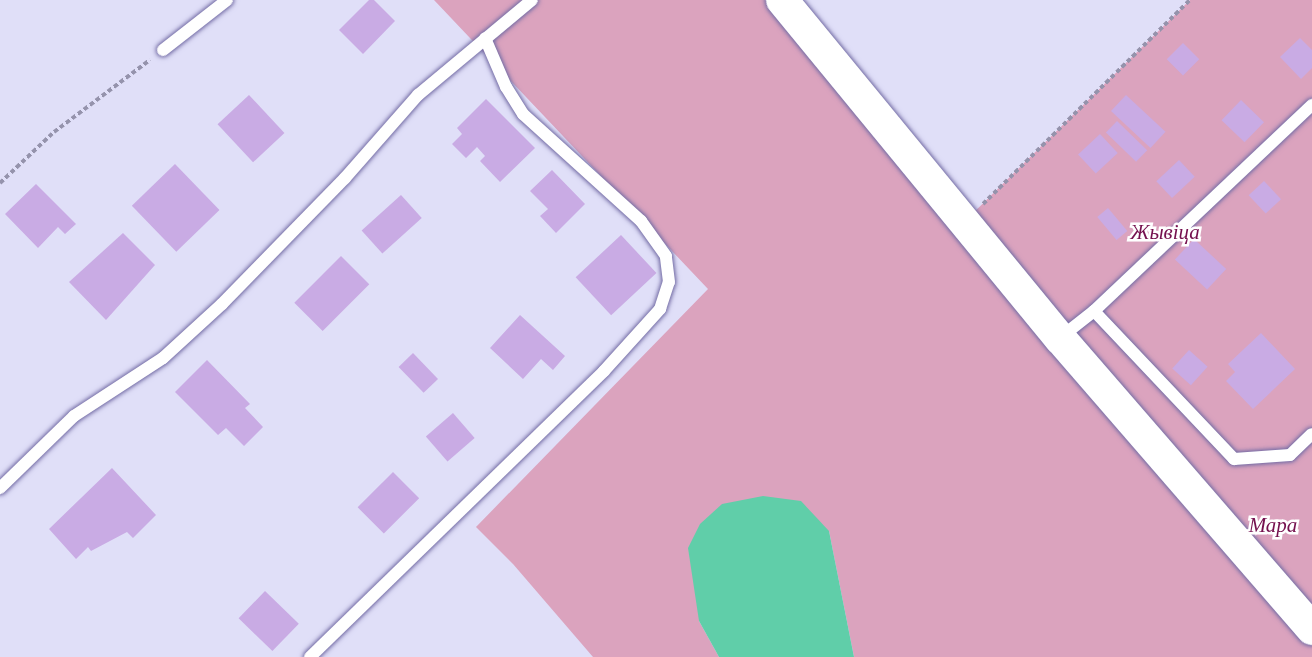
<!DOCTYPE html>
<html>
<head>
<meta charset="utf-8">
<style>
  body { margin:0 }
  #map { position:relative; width:1312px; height:657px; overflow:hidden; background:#e0dff8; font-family:"Crimson Pro",serif }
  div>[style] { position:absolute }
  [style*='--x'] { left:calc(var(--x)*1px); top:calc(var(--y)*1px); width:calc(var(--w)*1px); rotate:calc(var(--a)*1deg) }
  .green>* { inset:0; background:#dba3be }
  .water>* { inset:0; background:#60cea9 }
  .building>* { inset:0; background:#c9abe4; transform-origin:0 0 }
  .path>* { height:4px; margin-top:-2px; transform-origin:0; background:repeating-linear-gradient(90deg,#9593ac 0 4.5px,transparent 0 7.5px) }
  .roads { filter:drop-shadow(0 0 2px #736ca5) drop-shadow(0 0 2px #736ca5) }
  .service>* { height:12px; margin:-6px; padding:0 6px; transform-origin:6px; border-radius:6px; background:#fff }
  .tertiary>* { height:32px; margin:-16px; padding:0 16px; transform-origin:16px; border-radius:16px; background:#fff }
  span { translate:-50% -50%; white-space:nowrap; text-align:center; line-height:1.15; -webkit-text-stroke:5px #fff; paint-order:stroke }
  .park-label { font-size:21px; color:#75114f; font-style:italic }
</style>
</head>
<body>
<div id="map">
  <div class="green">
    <i style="clip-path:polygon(434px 0,782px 0,964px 222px,1190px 0,1312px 0,1312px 657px,854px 657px,829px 531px,699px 621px,719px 657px,593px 657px,513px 564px,476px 527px,708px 289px)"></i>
  </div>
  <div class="water">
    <i style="clip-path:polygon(763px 496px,801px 501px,829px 531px,854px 657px,719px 657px,699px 621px,688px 548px,700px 524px,722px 504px)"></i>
  </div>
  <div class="building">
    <i style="clip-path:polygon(369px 0,374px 0,395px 21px,363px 54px,339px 30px)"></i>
    <i style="clip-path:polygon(1300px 38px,1312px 50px,1312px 68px,1301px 79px,1280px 57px)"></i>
    <i style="left:1183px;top:43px;width:23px;height:23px;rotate:45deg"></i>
    <i style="left:249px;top:95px;width:52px;height:43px;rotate:47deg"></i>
    <i style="left:1126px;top:95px;width:54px;height:22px;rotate:43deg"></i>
    <i style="clip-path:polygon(486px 99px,535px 148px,500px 182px,480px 161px,485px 156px,477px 147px,466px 158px,452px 144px,462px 134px,457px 128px)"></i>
    <i style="left:1241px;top:100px;width:32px;height:28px;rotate:44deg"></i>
    <i style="left:1117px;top:121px;width:42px;height:16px;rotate:44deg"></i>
    <i style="left:1100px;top:134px;width:26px;height:30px;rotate:47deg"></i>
    <i style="left:1179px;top:160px;width:23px;height:31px;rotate:47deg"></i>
    <i style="left:175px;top:164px;width:64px;height:60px;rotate:46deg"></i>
    <i style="clip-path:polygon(552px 170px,585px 204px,556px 233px,540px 216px,548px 209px,530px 191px)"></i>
    <i style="left:1264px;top:181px;width:25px;height:21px;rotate:47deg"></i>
    <i style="clip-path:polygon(36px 184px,76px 224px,65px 234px,58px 227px,38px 248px,5px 214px)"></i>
    <i style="left:401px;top:195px;width:31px;height:53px;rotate:48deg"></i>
    <i style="left:1108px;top:208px;width:30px;height:14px;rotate:50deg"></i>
    <i style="clip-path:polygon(123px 233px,155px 265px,106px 320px,69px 282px)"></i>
    <i style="left:621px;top:235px;width:52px;height:62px;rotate:47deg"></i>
    <i style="left:1194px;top:239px;width:44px;height:28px;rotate:43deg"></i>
    <i style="left:341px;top:256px;width:40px;height:66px;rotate:45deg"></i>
    <i style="clip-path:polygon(520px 315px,565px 356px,553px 370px,541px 359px,523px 379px,490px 348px)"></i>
    <i style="clip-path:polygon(1261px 333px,1295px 369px,1253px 409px,1226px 381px,1235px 372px,1228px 364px)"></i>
    <i style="left:1189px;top:350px;width:25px;height:25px;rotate:42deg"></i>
    <i style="left:413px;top:353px;width:36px;height:20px;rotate:46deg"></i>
    <i style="clip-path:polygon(207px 360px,250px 404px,245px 408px,263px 427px,244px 446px,226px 428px,218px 435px,175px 392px)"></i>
    <i style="left:453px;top:413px;width:33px;height:36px;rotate:49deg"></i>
    <i style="clip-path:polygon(112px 468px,156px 515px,133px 538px,127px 532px,91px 551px,88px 547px,76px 559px,49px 529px)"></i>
    <i style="left:393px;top:472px;width:37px;height:50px;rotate:45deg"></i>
    <i style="left:265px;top:591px;width:47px;height:38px;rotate:44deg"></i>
  </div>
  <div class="path">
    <i style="--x:0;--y:183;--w:74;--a:-43.4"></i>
    <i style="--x:54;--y:132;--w:120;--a:-36.9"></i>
    <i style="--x:983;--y:204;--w:291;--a:-44.6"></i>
  </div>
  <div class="roads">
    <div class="service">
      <i style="--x:163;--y:50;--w:81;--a:-38"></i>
      <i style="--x:1094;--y:311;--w:300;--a:-43.4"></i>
      <i style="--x:1061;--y:337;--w:42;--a:-38.2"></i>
      <i style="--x:1094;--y:311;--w:204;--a:46.6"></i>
      <i style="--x:1234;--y:459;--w:56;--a:-4.1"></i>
      <i style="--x:1290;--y:455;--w:30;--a:-44"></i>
      <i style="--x:0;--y:488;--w:103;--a:-44.2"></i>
      <i style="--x:74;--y:416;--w:106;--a:-33.1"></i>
      <i style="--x:163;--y:358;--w:80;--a:-42.5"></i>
      <i style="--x:222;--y:304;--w:176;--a:-45.7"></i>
      <i style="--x:345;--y:178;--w:111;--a:-48.7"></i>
      <i style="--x:418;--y:95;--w:148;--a:-39.8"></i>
      <i style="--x:310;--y:657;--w:410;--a:-44.2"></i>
      <i style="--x:604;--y:371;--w:84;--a:-47.9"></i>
      <i style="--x:660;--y:309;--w:28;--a:-72"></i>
      <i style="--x:669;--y:282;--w:26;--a:-97"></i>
      <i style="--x:666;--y:256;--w:43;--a:-125.5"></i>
      <i style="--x:641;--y:221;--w:159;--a:-137.8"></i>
      <i style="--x:523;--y:114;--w:32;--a:-122"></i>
      <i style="--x:506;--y:87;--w:53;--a:-113.2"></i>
    </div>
    <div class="tertiary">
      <i style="--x:782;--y:0;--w:438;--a:50.6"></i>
      <i style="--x:1060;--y:338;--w:385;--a:49.1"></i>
    </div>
  </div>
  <div class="park-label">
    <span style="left:1165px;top:232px">Жывіца</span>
    <span style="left:1273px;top:525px">Мара</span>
  </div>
</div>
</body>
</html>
